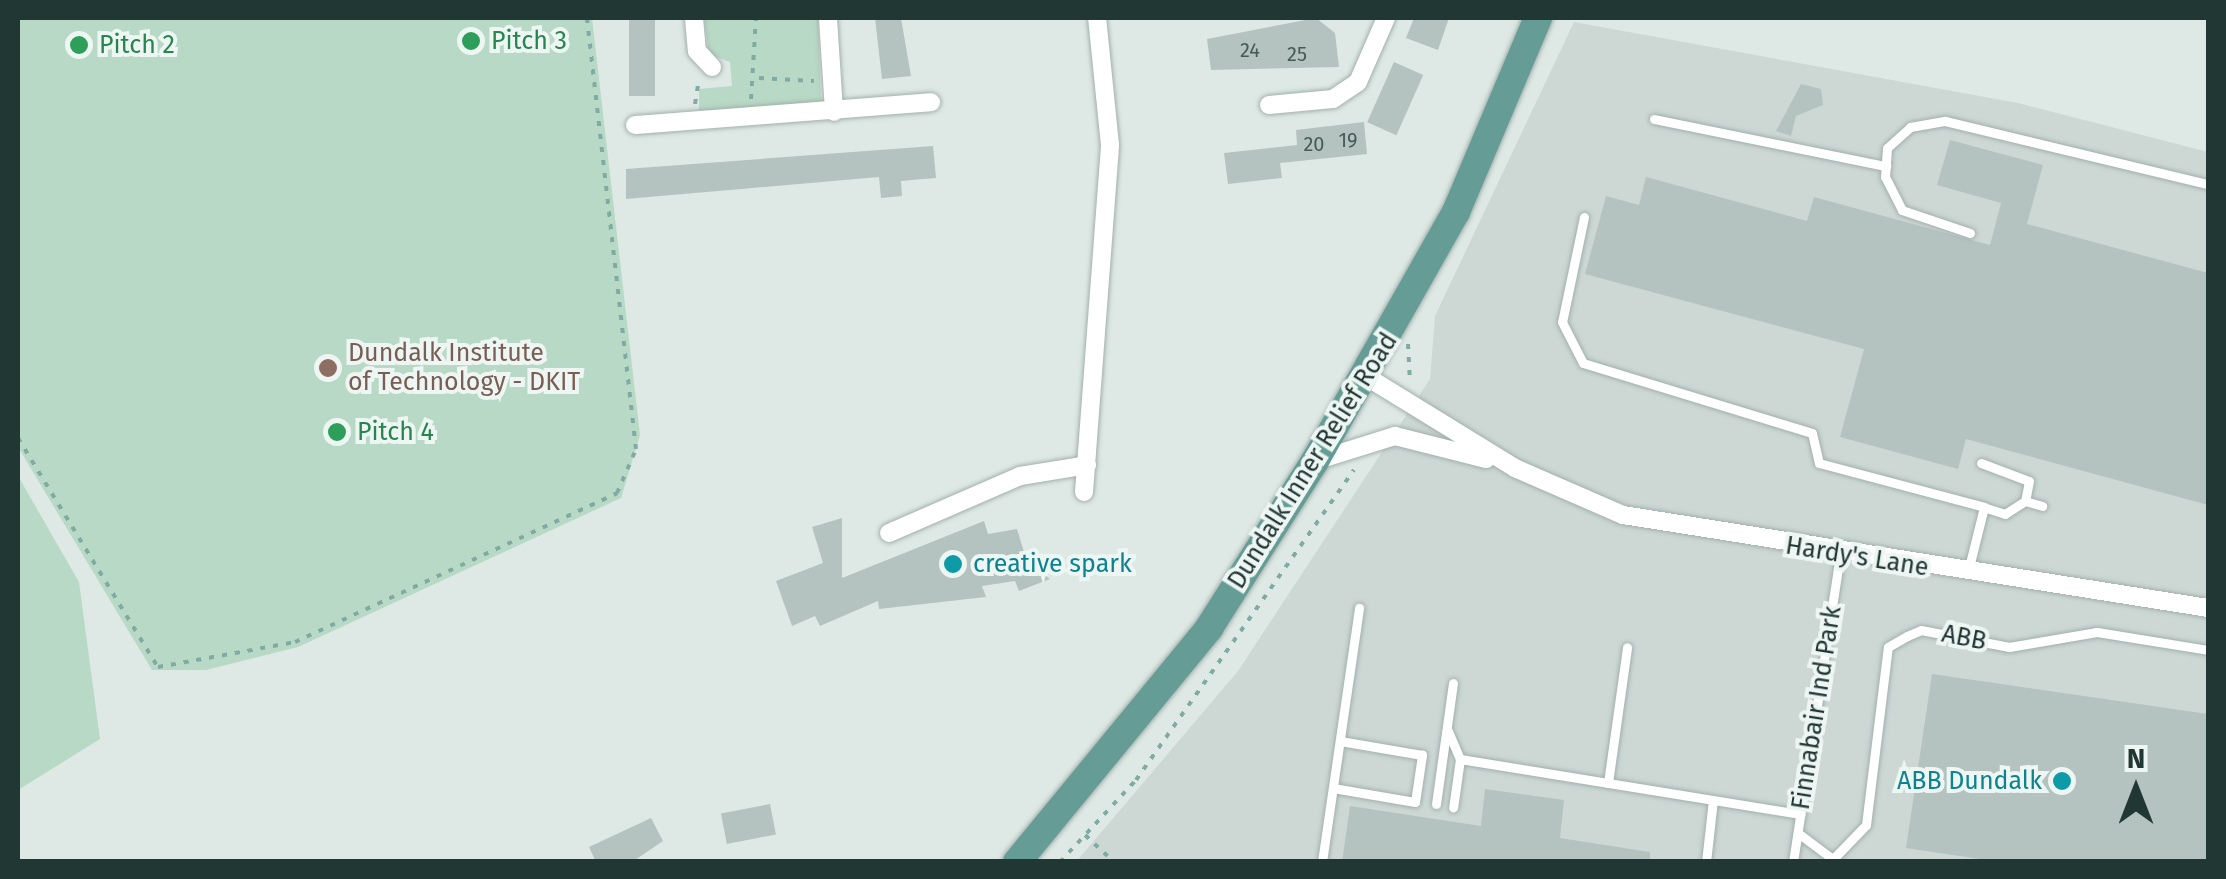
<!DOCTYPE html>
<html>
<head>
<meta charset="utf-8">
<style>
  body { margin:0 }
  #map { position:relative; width:2226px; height:879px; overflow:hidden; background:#dee9e5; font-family:"Fira Sans",sans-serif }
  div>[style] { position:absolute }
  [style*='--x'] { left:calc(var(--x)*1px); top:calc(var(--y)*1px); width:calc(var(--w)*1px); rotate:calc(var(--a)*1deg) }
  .built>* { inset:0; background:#cdd8d5 }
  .green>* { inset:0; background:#b8d9c5 }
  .building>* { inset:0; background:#b4c3bf; transform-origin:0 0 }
  .path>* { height:4px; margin-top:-2px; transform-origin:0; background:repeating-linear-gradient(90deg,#80aba3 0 5px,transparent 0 13px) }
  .roads { filter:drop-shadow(0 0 2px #a2b0ac) drop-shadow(0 0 2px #a2b0ac) }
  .lane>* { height:9px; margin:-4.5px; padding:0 4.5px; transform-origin:4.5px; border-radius:4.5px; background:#fff }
  .street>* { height:18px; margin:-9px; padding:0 9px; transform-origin:9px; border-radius:9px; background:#fff }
  .primary>* { height:28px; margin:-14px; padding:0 14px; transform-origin:14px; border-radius:14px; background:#659c95 }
  .dots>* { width:28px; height:28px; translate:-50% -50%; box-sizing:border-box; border:5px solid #eef6f3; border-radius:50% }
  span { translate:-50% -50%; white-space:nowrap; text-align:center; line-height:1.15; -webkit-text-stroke:8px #eef6f3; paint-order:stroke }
  .number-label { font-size:20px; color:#465a57 }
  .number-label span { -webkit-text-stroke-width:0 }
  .leisure-label { font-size:25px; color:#27864d }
  .left { translate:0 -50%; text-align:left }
  .education-label { font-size:25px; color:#785e54 }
  .street-label { font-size:25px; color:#213734 }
  .culture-label { font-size:25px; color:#0d838f }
  .right { translate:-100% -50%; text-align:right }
  .frame { position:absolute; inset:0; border:20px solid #213734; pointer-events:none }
  .north { position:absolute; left:2086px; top:739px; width:100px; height:100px; -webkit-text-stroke:8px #eef6f3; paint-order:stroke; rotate:0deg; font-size:28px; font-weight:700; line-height:40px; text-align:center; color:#213734 }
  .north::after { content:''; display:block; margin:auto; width:35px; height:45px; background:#213734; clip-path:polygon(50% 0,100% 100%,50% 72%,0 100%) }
</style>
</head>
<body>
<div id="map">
  <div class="built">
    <i style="clip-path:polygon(1574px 22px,2018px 103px,2208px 152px,2208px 861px,1076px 862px,1238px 671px,1430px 379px,1435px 316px)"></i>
  </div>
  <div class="green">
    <i style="clip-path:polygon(18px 18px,592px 18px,640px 435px,621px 498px,298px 647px,206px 670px,152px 670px,18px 447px)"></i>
    <i style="clip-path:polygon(704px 18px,818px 18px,821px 103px,699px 111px,699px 89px,732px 86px,730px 62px,709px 54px)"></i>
    <i style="clip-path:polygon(18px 476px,79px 582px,100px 739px,18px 790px)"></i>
  </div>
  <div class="building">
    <i style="left:629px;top:18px;width:26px;height:78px"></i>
    <i style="clip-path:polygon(875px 18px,901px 18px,911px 76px,882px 79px)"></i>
    <i style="clip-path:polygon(1316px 18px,1335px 33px,1339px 67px,1211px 70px,1207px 39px)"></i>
    <i style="clip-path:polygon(1414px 18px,1449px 18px,1438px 50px,1406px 38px)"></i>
    <i style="left:1394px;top:62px;width:32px;height:66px;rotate:24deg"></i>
    <i style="clip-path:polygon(1801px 84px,1821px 89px,1823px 105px,1796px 116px,1791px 136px,1776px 131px)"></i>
    <i style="clip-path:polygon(1364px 122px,1367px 154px,1280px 163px,1282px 178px,1228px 184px,1224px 153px,1297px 145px,1296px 130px)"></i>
    <i style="clip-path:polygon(1950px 140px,2043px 165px,2027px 224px,2208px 273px,2208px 505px,1966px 439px,1958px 469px,1840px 437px,1864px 349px,1585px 274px,1606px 196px,1639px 205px,1646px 177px,1807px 221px,1814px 197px,1990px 245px,2001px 203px,1937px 185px)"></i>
    <i style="clip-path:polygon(933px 146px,936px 178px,901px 181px,902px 196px,881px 198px,879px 177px,626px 199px,626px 169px)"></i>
    <i style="clip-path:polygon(842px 518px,842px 578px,984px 521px,988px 534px,1017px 529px,1027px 562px,1050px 579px,1019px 591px,1015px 581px,982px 586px,986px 597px,879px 609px,878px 601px,820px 626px,815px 616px,792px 626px,776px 581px,823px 563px,812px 527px)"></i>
    <i style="clip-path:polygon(1932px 674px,2208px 714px,2208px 862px,2000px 862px,1906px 848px)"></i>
    <i style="clip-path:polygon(1485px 789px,1564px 800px,1560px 838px,1650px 852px,1650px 862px,1342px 862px,1350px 806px,1481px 826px)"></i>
    <i style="left:770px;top:804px;width:31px;height:50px;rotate:79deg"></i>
    <i style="clip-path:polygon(651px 818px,663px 841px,632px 862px,596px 862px,589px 847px)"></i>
  </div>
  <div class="path">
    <i style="--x:759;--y:78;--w:55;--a:3.1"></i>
    <i style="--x:751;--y:99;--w:81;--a:-86.5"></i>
    <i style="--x:695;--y:104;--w:24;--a:-81"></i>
    <i style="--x:1408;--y:344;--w:38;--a:87"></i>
    <i style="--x:18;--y:438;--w:268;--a:58.6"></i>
    <i style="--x:158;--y:667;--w:139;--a:-10.3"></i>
    <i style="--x:295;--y:642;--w:355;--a:-24.8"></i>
    <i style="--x:617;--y:493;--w:48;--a:-66.6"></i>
    <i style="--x:636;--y:449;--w:434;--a:-96.5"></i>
    <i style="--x:1085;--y:835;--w:40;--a:43"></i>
    <i style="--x:1060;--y:862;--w:112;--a:-47.2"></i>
    <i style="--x:1136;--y:780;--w:379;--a:-54.9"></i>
  </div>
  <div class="roads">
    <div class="lane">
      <i style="--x:1654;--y:119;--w:237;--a:11.5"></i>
      <i style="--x:1584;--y:217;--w:107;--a:101.8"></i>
      <i style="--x:1562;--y:322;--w:46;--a:62.9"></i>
      <i style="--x:1583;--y:363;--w:239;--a:17"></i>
      <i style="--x:1812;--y:433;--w:31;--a:77"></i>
      <i style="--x:1819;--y:463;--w:171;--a:14.9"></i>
      <i style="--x:1984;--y:507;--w:66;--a:104"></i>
      <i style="--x:1970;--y:233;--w:72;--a:-161.3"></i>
      <i style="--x:1902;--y:210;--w:37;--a:-117"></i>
      <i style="--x:1885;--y:177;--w:29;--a:-86"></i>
      <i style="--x:1887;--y:148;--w:31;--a:-42"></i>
      <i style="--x:1910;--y:127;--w:36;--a:-10"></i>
      <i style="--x:1945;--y:121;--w:270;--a:13.5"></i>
      <i style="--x:1981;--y:463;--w:51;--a:20.6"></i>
      <i style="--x:2029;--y:481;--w:20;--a:101"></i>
      <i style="--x:2025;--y:501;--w:24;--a:147"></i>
      <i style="--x:2005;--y:514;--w:22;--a:-162"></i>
      <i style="--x:2025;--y:501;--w:18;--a:16"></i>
      <i style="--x:1448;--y:731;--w:30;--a:67"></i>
      <i style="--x:1460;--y:759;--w:49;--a:98.1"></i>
      <i style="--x:1460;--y:759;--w:345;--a:9.2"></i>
      <i style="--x:1608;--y:783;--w:137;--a:-82"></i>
      <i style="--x:1333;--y:788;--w:83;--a:9.7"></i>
      <i style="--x:1415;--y:802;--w:48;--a:-81.5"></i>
      <i style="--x:1422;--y:755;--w:83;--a:-170.3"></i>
      <i style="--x:1436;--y:804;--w:122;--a:-82"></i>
      <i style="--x:1798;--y:833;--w:45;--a:36.9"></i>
      <i style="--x:1833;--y:859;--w:47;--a:-45.9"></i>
      <i style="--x:1866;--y:825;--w:179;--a:-83"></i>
      <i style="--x:1888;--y:647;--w:22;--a:-30"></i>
      <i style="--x:1907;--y:636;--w:15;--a:-23"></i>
      <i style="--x:1921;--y:630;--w:90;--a:10.9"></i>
      <i style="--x:2009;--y:647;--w:89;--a:-9.7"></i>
      <i style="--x:2097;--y:632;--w:112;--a:9.2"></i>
      <i style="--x:1322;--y:862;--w:257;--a:-81.7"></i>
      <i style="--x:1706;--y:862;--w:62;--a:-83.6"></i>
      <i style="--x:1793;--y:862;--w:310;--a:-81.3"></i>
    </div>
    <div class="street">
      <i style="--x:694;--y:18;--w:33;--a:85"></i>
      <i style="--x:697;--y:51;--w:22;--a:47"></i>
      <i style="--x:828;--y:18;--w:94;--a:86.3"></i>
      <i style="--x:1269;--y:105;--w:64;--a:-5.4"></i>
      <i style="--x:1333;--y:99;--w:30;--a:-34"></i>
      <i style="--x:1358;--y:82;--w:70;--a:-66.4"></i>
      <i style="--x:635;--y:125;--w:297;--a:-4.4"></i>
      <i style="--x:1367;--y:377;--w:174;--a:31.6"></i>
      <i style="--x:1515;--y:468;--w:118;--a:23.5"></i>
      <i style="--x:1623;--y:515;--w:592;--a:9.03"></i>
      <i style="--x:1315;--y:461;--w:84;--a:-17.4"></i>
      <i style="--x:1395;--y:436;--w:94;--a:14.2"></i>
      <i style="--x:1084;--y:492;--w:348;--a:-85.7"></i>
      <i style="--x:1110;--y:145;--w:128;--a:-95.8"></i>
      <i style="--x:889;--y:533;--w:143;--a:-23.5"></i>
      <i style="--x:1020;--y:476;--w:68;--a:-9.3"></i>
    </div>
    <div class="primary">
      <i style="--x:1017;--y:862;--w:303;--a:-50.6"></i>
      <i style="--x:1209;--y:628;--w:198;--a:-57.6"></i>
      <i style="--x:1315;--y:461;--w:286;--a:-60.5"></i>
      <i style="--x:1456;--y:212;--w:211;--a:-67.1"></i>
    </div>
  </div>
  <div class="dots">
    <i style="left:471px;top:41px;background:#2e9e5b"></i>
    <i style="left:79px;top:45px;background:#2e9e5b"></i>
    <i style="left:328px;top:368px;background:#8d6e63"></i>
    <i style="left:337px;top:432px;background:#2e9e5b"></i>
    <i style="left:953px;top:564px;background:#0f9aa8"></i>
    <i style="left:2062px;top:781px;background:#0f9aa8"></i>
  </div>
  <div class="number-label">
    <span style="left:1250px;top:50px">24</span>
    <span style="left:1297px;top:54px">25</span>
    <span style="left:1348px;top:140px">19</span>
    <span style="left:1314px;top:144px">20</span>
  </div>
  <div class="leisure-label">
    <span class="left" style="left:491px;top:41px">Pitch 3</span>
    <span class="left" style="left:99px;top:45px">Pitch 2</span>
    <span class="left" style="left:357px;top:432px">Pitch 4</span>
  </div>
  <div class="education-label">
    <span class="left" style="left:348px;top:368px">Dundalk Institute<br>of Technology - DKIT</span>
  </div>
  <div class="street-label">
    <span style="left:1313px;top:461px;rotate:-58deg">Dundalk Inner Relief Road</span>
    <span style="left:1857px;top:557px;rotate:9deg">Hardy's Lane</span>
    <span style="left:1964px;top:638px;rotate:11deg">ABB</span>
    <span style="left:1817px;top:708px;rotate:-81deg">Finnabair Ind Park</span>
  </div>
  <div class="culture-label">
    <span class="left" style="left:973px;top:564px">creative spark</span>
    <span class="right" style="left:2042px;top:781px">ABB Dundalk</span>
  </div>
  <div class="frame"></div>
  <div class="north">N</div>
</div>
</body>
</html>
